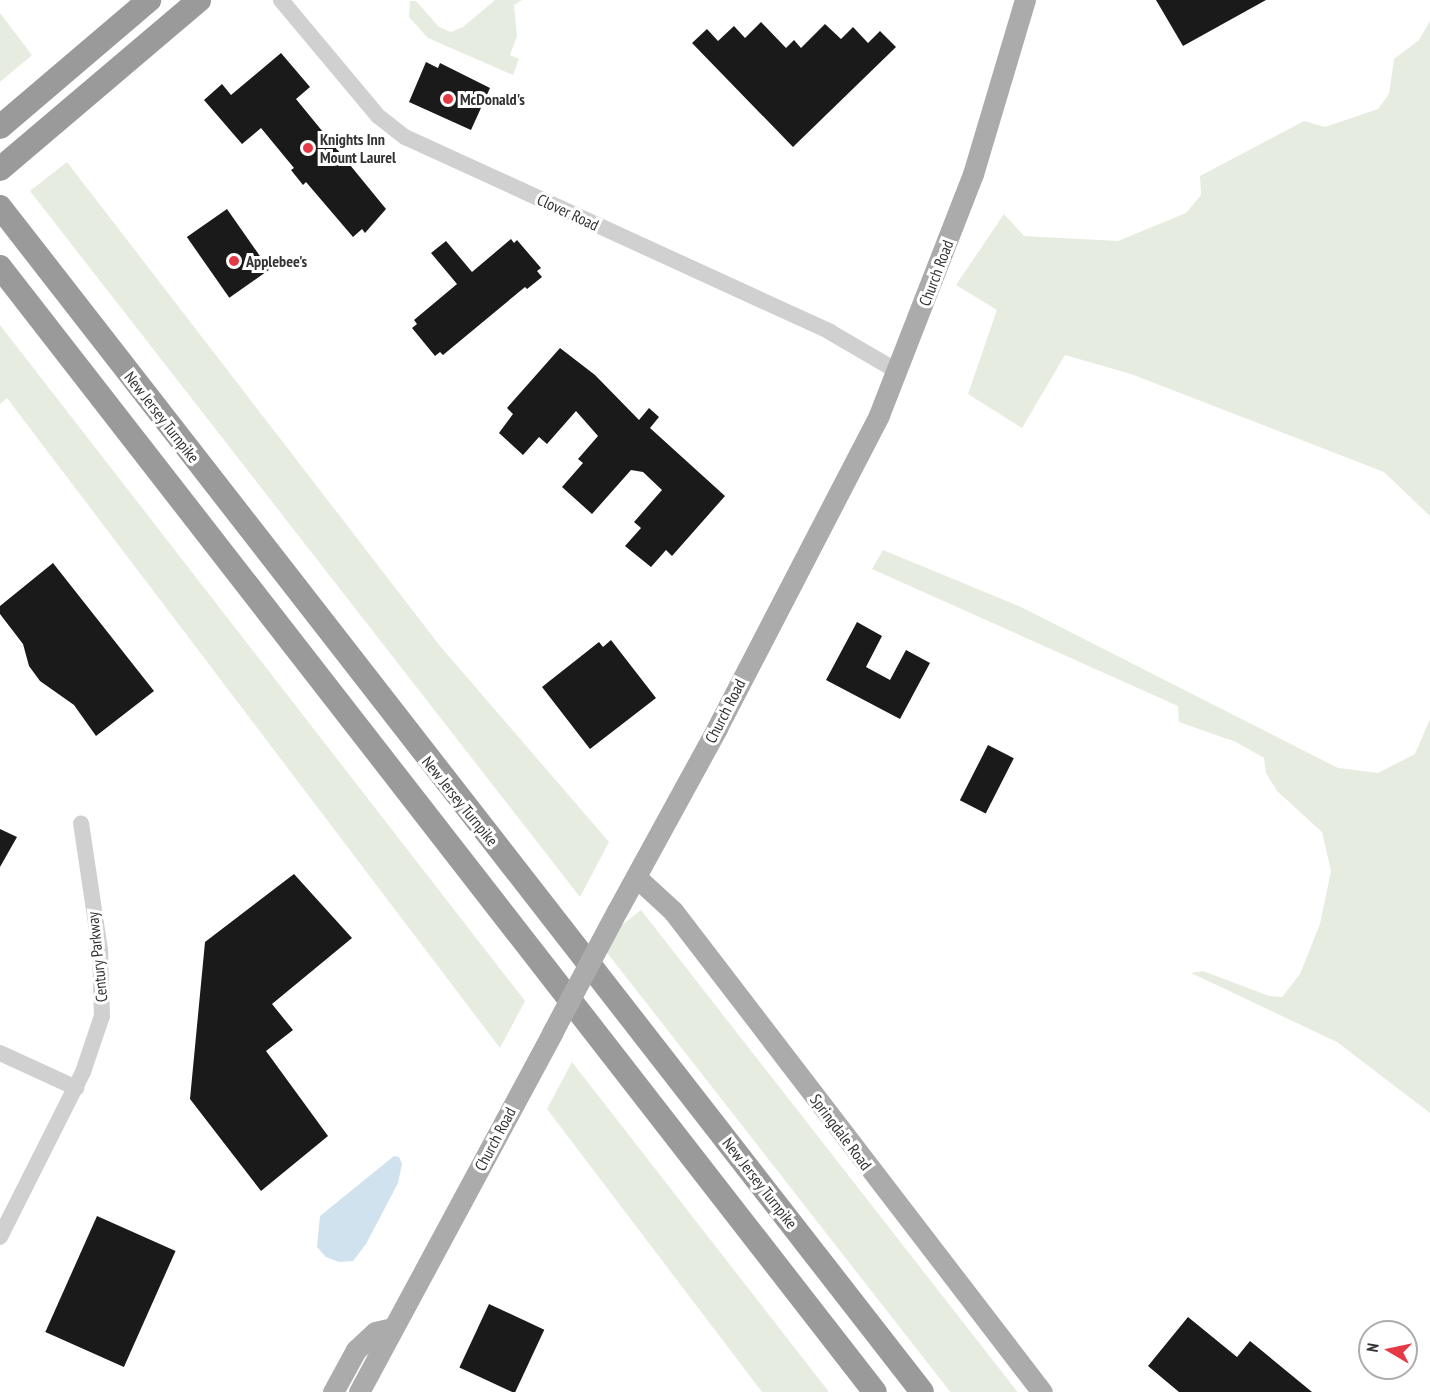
<!DOCTYPE html>
<html>
<head>
<meta charset="utf-8">
<style>
  body { margin:0 }
  #map { position:relative; width:1430px; height:1392px; overflow:hidden; background:#fff; font-family:"PT Sans Narrow",sans-serif }
  div>[style] { position:absolute }
  [style*='--x'] { left:calc(var(--x)*1px); top:calc(var(--y)*1px); width:calc(var(--w)*1px); rotate:calc(var(--a)*1deg) }
  .green>* { inset:0; background:#e6ecdf; transform-origin:0 0 }
  .water>* { inset:0; background:#cfe2ee }
  .building>* { inset:0; background:#1a1a1a; transform-origin:0 0 }
  .minor>* { height:16px; margin:-8px; padding:0 8px; transform-origin:8px; border-radius:8px; background:#d0d0d0 }
  .major>* { height:21px; margin:-10.5px; padding:0 10.5px; transform-origin:10.5px; border-radius:10.5px; background:#ababab }
  .highway>* { height:24px; margin:-12px; padding:0 12px; transform-origin:12px; border-radius:12px; background:#9a9a9a }
  .major-bridge>* { height:21px; margin:-10.5px; padding:0 10.5px; transform-origin:10.5px; border-radius:10.5px; background:#ababab }
  .dots>* { width:16px; height:16px; translate:-50% -50%; box-sizing:border-box; border:3px solid #fff; border-radius:50% }
  span { translate:-50% -50%; white-space:nowrap; text-align:center; line-height:1.15; -webkit-text-stroke:6px #fff; paint-order:stroke }
  .poi-label { font-size:16px; color:#333; font-weight:700 }
  .left { translate:0 -50%; text-align:left }
  .street-label { font-size:16px; color:#333 }
  .north { position:absolute; left:1358px; top:1320px; width:60px; height:60px; box-sizing:border-box; background:#fff; border:2px solid #adadad; border-radius:50%; rotate:279deg; font-size:16px; font-weight:700; line-height:24px; text-align:center; color:#333 }
  .north::after { content:''; display:block; margin:auto; width:21px; height:27px; background:#e63946; clip-path:polygon(50% 0,100% 100%,50% 72%,0 100%) }
</style>
</head>
<body>
<div id="map">
  <div class="green">
    <i style="clip-path:polygon(495px 0,522px 0,514px 5px,517px 36px,510px 55px,519px 59px,513px 75px,428px 38px,409px 17px,410px 1px,416px 1px,439px 27px,451px 32px,463px 27px)"></i>
    <i style="clip-path:polygon(0 13px,32px 55px,0 82px)"></i>
    <i style="clip-path:polygon(1430px 21px,1430px 516px,1384px 472px,1131px 374px,1065px 355px,1022px 428px,968px 394px,997px 310px,956px 285px,1004px 214px,1024px 236px,1118px 241px,1186px 213px,1201px 195px,1200px 176px,1304px 121px,1325px 127px,1378px 109px,1389px 94px,1394px 59px,1419px 40px)"></i>
    <i style="clip-path:polygon(67px 162px,440px 646px,609px 842px,580px 897px,30px 191px)"></i>
    <i style="clip-path:polygon(0 325px,525px 1001px,500px 1048px,7px 398px,0 404px)"></i>
    <i style="clip-path:polygon(883px 550px,1021px 607px,1338px 768px,1378px 773px,1415px 754px,1430px 719px,1430px 1113px,1337px 1042px,1191px 973px,1203px 971px,1269px 996px,1282px 997px,1300px 974px,1320px 924px,1331px 871px,1322px 832px,1277px 791px,1266px 773px,1264px 758px,1236px 742px,1179px 722px,1178px 706px,872px 569px)"></i>
    <i style="left:641px;top:910px;width:613px;height:53px;rotate:52deg"></i>
    <i style="clip-path:polygon(572px 1062px,829px 1392px,762px 1392px,547px 1109px)"></i>
  </div>
  <div class="water">
    <i style="clip-path:polygon(394px 1156px,399px 1157px,402px 1164px,398px 1183px,366px 1244px,353px 1261px,339px 1262px,326px 1257px,317px 1247px,320px 1216px)"></i>
  </div>
  <div class="building">
    <i style="clip-path:polygon(1156px 0,1266px 0,1183px 46px)"></i>
    <i style="clip-path:polygon(761px 22px,786px 48px,794px 40px,801px 48px,825px 24px,841px 39px,853px 27px,868px 43px,880px 31px,896px 47px,793px 147px,692px 43px,707px 29px,718px 41px,734px 26px,745px 38px)"></i>
    <i style="clip-path:polygon(281px 53px,310px 87px,296px 99px,386px 209px,365px 233px,362px 229px,353px 237px,306px 182px,303px 185px,291px 170px,294px 168px,261px 128px,242px 144px,204px 100px,222px 84px,231px 95px)"></i>
    <i style="clip-path:polygon(426px 62px,438px 68px,440px 63px,490px 88px,471px 130px,409px 102px)"></i>
    <i style="left:227px;top:209px;width:74px;height:49px;rotate:55deg"></i>
    <i style="clip-path:polygon(511px 239px,514px 243px,517px 240px,541px 268px,537px 271px,542px 277px,527px 289px,525px 287px,443px 355px,440px 352px,435px 356px,412px 328px,417px 324px,414px 320px,457px 284px,431px 253px,446px 241px,472px 272px)"></i>
    <i style="clip-path:polygon(560px 348px,595px 375px,639px 420px,649px 408px,659px 417px,650px 428px,725px 496px,672px 556px,666px 550px,651px 567px,625px 546px,641px 528px,634px 522px,662px 490px,643px 472px,631px 470px,592px 514px,562px 487px,583px 463px,578px 459px,598px 436px,576px 411px,547px 444px,539px 437px,523px 455px,499px 433px,513px 414px,507px 408px)"></i>
    <i style="clip-path:polygon(53px 563px,154px 691px,96px 736px,74px 705px,40px 681px,29px 666px,23px 644px,0 614px,0 606px)"></i>
    <i style="clip-path:polygon(857px 622px,882px 636px,866px 667px,890px 680px,906px 650px,930px 663px,900px 719px,826px 680px)"></i>
    <i style="clip-path:polygon(611px 640px,656px 698px,590px 749px,542px 687px,599px 642px,603px 647px)"></i>
    <i style="left:988px;top:745px;width:29px;height:62px;rotate:27deg"></i>
    <i style="clip-path:polygon(0 829px,17px 837px,0 867px)"></i>
    <i style="clip-path:polygon(294px 874px,352px 938px,272px 1004px,293px 1030px,266px 1051px,328px 1136px,261px 1191px,190px 1099px,205px 942px)"></i>
    <i style="left:97px;top:1216px;width:86px;height:127px;rotate:24deg"></i>
    <i style="left:489px;top:1304px;width:61px;height:70px;rotate:25deg"></i>
    <i style="clip-path:polygon(1188px 1317px,1237px 1357px,1250px 1341px,1312px 1392px,1179px 1392px,1148px 1366px)"></i>
  </div>
  <div class="minor">
    <i style="--x:281;--y:0;--w:151;--a:50.1"></i>
    <i style="--x:378;--y:116;--w:34;--a:38"></i>
    <i style="--x:405;--y:137;--w:468;--a:24.6"></i>
    <i style="--x:830;--y:332;--w:78;--a:30.2"></i>
    <i style="--x:0;--y:1053;--w:84;--a:24.7"></i>
    <i style="--x:0;--y:1237;--w:185;--a:-63.3"></i>
    <i style="--x:83;--y:1072;--w:59;--a:-71.3"></i>
    <i style="--x:102;--y:1016;--w:66;--a:-91.7"></i>
    <i style="--x:100;--y:950;--w:128;--a:-98.5"></i>
  </div>
  <div class="major">
    <i style="--x:636;--y:877;--w:50;--a:42.6"></i>
    <i style="--x:673;--y:911;--w:606;--a:52.51"></i>
    <i style="--x:617;--y:911;--w:209;--a:-61.3"></i>
    <i style="--x:717;--y:728;--w:352;--a:-62.6"></i>
    <i style="--x:879;--y:415;--w:259;--a:-68.7"></i>
    <i style="--x:973;--y:174;--w:182;--a:-73.4"></i>
    <i style="--x:333;--y:1392;--w:48;--a:-61.3"></i>
    <i style="--x:356;--y:1350;--w:26;--a:-43"></i>
    <i style="--x:375;--y:1332;--w:18;--a:-13"></i>
    <i style="--x:359;--y:1392;--w:408;--a:-61.7"></i>
  </div>
  <div class="highway">
    <i style="--x:0;--y:127;--w:196;--a:-40.4"></i>
    <i style="--x:0;--y:169;--w:261;--a:-40.3"></i>
    <i style="--x:0;--y:207;--w:1501;--a:52.11"></i>
    <i style="--x:0;--y:267;--w:1425;--a:52.13"></i>
  </div>
  <div class="major-bridge">
    <i style="--x:552;--y:1033;--w:138;--a:-62"></i>
  </div>
  <div class="dots">
    <i style="left:448px;top:99px;background:#e63946"></i>
    <i style="left:308px;top:148px;background:#e63946"></i>
    <i style="left:234px;top:261px;background:#e63946"></i>
  </div>
  <div class="poi-label">
    <span class="left" style="left:460px;top:99px">McDonald's</span>
    <span class="left" style="left:320px;top:148px">Knights Inn<br>Mount Laurel</span>
    <span class="left" style="left:246px;top:261px">Applebee's</span>
  </div>
  <div class="street-label">
    <span style="left:568px;top:212px;rotate:25deg">Clover Road</span>
    <span style="left:936px;top:273px;rotate:-69deg">Church Road</span>
    <span style="left:162px;top:417px;rotate:52deg">New Jersey Turnpike</span>
    <span style="left:725px;top:711px;rotate:-63deg">Church Road</span>
    <span style="left:460px;top:801px;rotate:51deg">New Jersey Turnpike</span>
    <span style="left:97px;top:957px;rotate:-96deg">Century Parkway</span>
    <span style="left:841px;top:1132px;rotate:53deg">Springdale Road</span>
    <span style="left:495px;top:1139px;rotate:-62deg">Church Road</span>
    <span style="left:760px;top:1183px;rotate:52deg">New Jersey Turnpike</span>
  </div>
  <div class="north">N</div>
</div>
</body>
</html>
